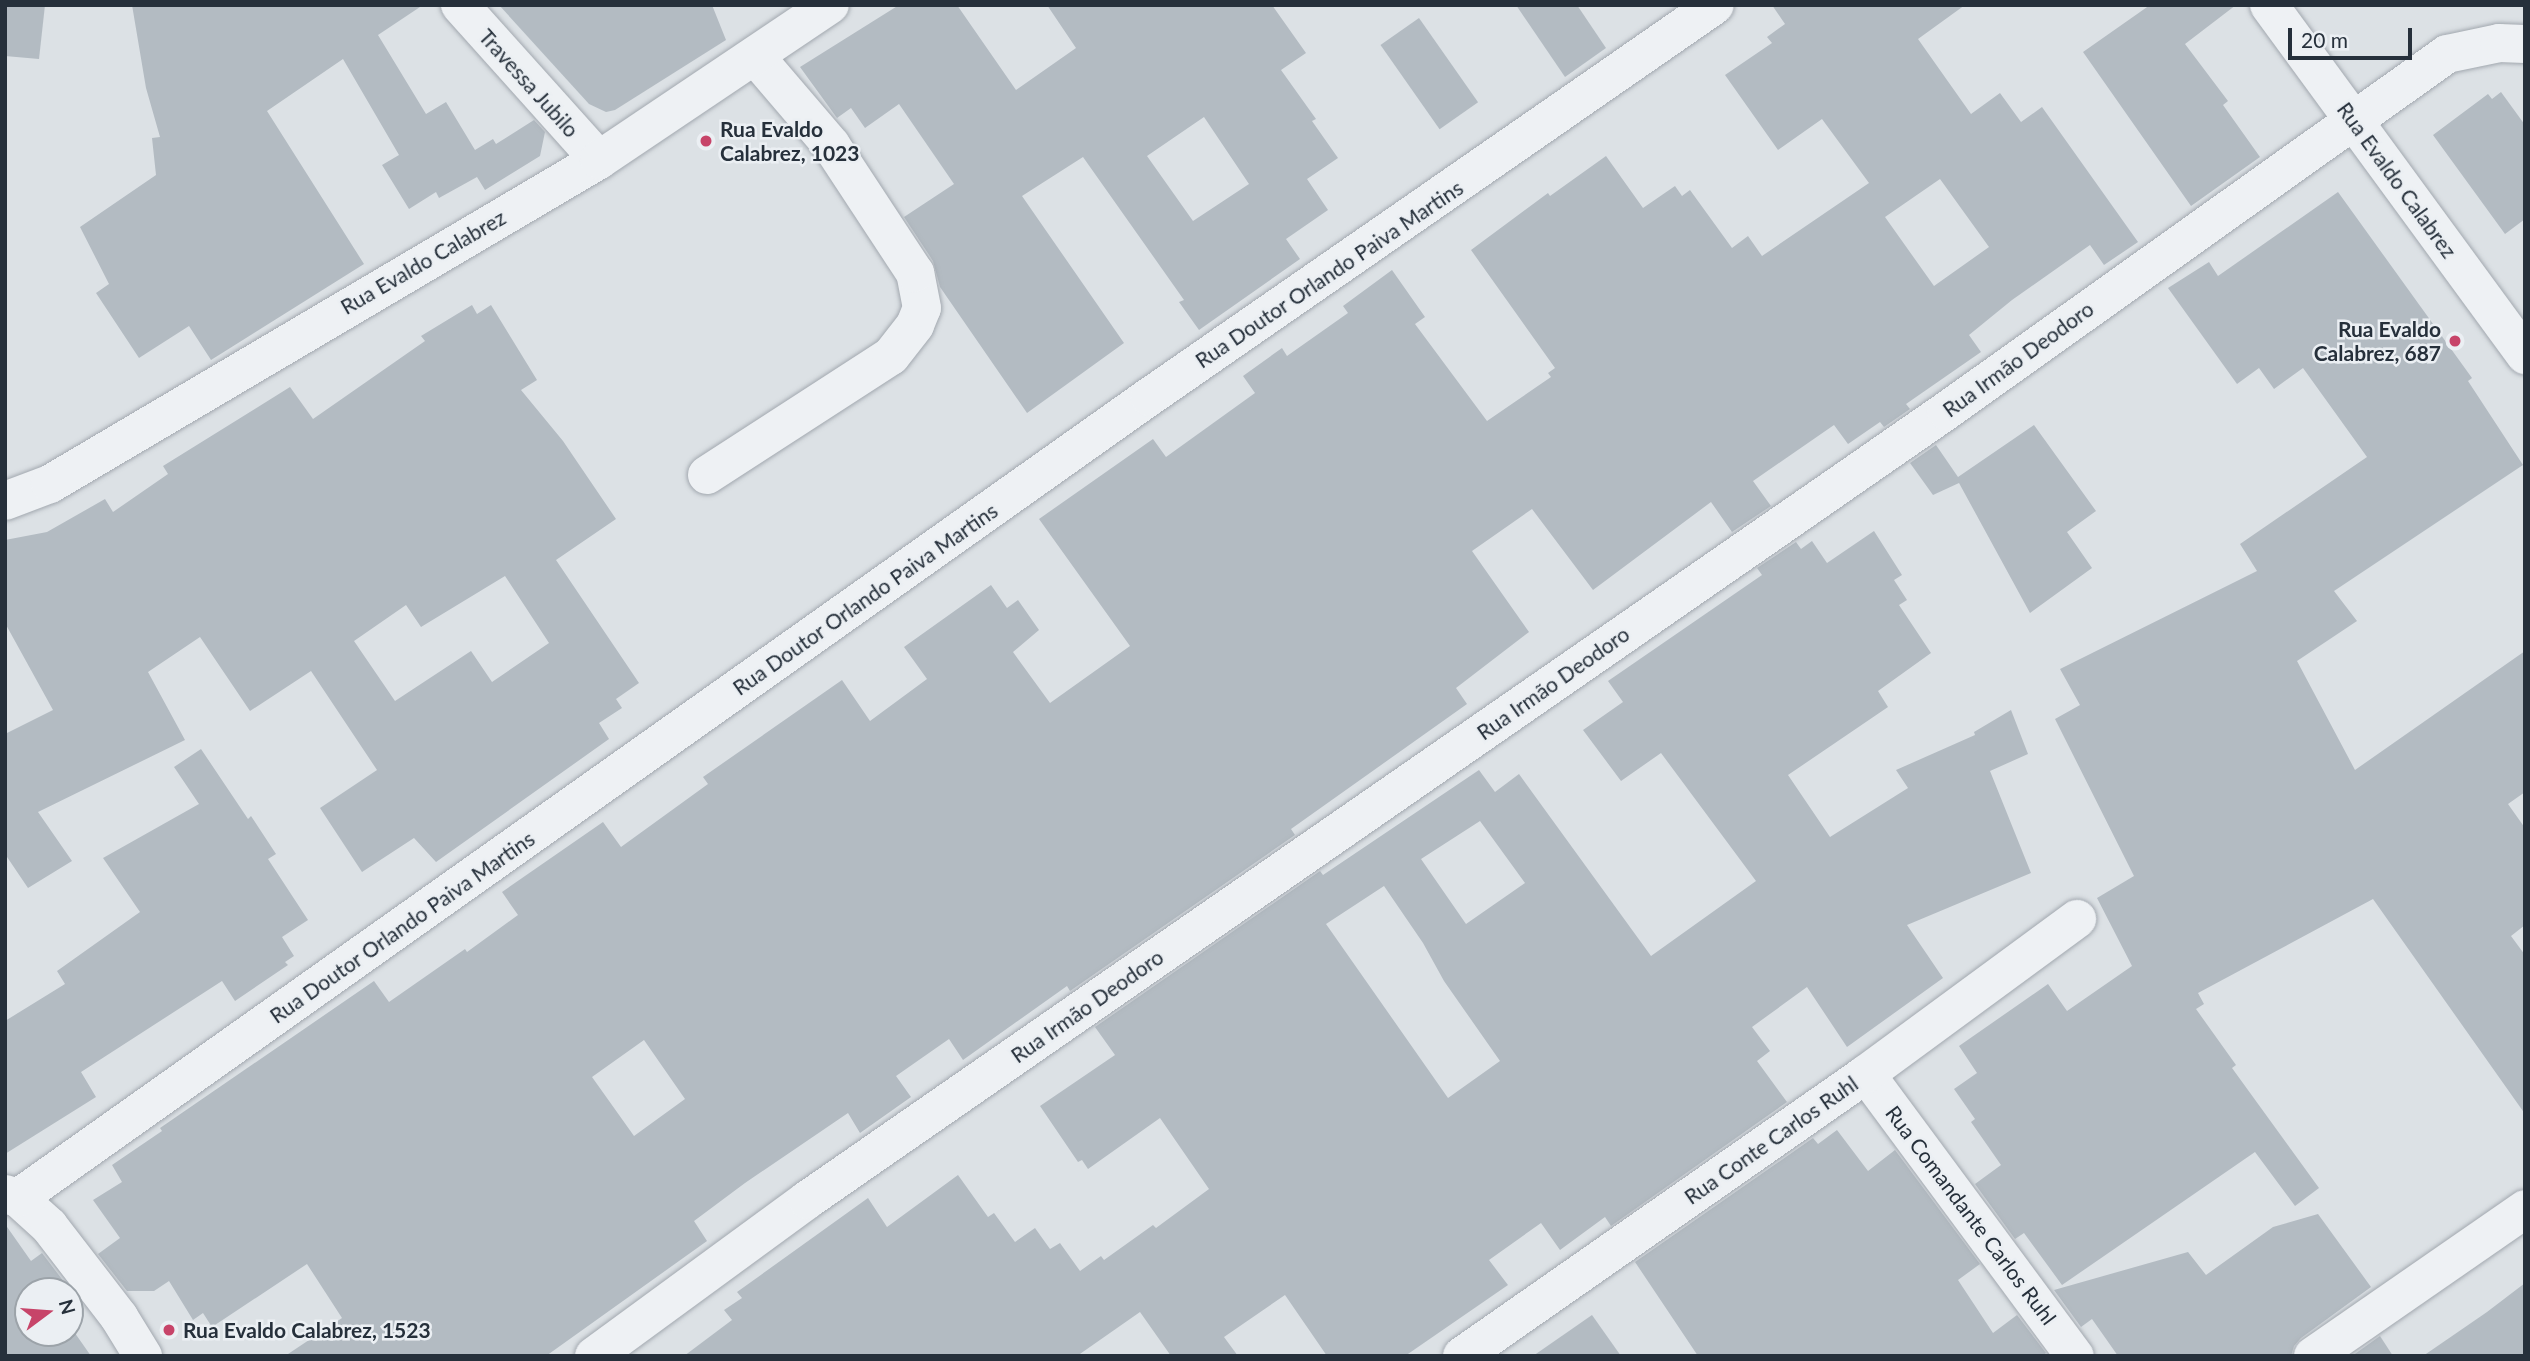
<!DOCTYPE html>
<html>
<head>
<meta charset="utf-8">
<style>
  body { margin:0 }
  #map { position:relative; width:2530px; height:1361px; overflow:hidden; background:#dce1e5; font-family:Lato,sans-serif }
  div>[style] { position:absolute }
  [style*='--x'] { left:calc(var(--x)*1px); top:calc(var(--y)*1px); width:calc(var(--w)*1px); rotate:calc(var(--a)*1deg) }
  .building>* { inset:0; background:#b3bbc2; transform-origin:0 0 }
  .roads { filter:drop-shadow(0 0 2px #a2a8af) drop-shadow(0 0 2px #a2a8af) }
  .minor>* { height:38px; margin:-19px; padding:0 19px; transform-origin:19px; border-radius:19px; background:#eef1f4 }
  .dots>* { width:19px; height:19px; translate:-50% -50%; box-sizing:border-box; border:4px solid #ebeff3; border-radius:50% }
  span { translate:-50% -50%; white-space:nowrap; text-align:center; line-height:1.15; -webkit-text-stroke:5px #ebeff3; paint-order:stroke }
  .street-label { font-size:21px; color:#26303b }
  .poi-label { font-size:21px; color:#26303b; font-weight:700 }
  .left { translate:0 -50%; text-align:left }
  .right { translate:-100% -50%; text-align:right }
  .frame { position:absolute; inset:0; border:7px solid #26303b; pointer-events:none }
  .north { position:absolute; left:14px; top:1277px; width:70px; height:70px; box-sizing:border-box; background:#ebeff3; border:2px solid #9ca3a9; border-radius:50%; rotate:74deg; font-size:19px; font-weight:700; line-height:28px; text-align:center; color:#26303b }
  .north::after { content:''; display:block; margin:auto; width:24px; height:32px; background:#c74469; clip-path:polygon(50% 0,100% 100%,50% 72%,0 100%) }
  .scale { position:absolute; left:2288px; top:28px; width:124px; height:32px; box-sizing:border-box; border:4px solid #26303b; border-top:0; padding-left:9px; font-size:21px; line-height:24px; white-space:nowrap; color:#26303b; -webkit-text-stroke:5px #ebeff3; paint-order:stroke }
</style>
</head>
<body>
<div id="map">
  <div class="building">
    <i style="clip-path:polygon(5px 5px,45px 5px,39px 59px,5px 56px)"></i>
    <i style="clip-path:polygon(132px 5px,423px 5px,378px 35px,426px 114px,446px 102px,475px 150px,493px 139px,496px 144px,534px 120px,545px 132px,540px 156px,485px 190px,477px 177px,439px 198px,436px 192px,409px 209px,382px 165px,399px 155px,343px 59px,267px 111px,364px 264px,211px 360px,189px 326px,139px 358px,96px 293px,109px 284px,80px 227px,156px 175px,152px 138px,160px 137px,146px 88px)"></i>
    <i style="clip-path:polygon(499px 5px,712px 5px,726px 40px,615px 110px,606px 112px,589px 104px)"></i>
    <i style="clip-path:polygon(evenodd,899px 5px,957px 5px,1016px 90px,1076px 48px,1047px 5px,1272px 5px,1306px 53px,1281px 70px,1316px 119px,1312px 121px,1338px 158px,1307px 179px,1328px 210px,1286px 239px,1300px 259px,1199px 330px,1179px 302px,1184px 300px,1083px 157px,1022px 196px,1124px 343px,1027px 413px,940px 287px,933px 261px,904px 217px,954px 184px,899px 104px,865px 128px,851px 108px,837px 118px,800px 67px,899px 5px,1204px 117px,1249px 184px,1193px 221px,1147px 156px,1204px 117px)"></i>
    <i style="clip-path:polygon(1516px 5px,1577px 5px,1606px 48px,1565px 77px)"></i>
    <i style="clip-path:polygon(evenodd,1772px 5px,1965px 5px,1918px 39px,1971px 114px,2000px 93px,2021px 122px,2042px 107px,2138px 242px,2104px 265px,2090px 245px,2012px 300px,1969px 335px,1981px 352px,1906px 404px,1910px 409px,1884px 427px,1880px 422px,1848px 444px,1834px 425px,1753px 481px,1771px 506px,1732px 532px,1711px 502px,1593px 590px,1532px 509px,1472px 551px,1529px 632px,1456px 688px,1467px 704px,1291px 829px,1295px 835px,1070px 991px,1067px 986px,963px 1060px,949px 1039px,896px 1076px,911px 1097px,860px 1133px,848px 1113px,745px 1183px,694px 1221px,707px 1241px,546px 1356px,285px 1356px,342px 1318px,307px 1264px,212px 1327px,203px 1313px,193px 1320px,169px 1281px,154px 1291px,127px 1291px,98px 1254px,120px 1238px,93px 1200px,122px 1182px,112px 1165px,162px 1131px,160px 1128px,374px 981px,389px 1002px,465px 949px,467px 952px,518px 915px,502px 892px,603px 822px,621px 847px,708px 784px,703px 777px,842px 680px,870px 721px,927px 679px,904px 647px,991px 585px,1007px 608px,1018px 600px,1039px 630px,1013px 652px,1050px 703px,1130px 646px,1039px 519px,1153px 439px,1166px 457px,1255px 393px,1243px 376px,1282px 348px,1287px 356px,1348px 313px,1343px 306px,1392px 270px,1425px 317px,1415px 324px,1487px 421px,1551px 377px,1548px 373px,1555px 368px,1471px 250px,1548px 193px,1550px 196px,1606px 156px,1643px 208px,1675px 186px,1682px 196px,1690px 190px,1732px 248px,1748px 236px,1762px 256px,1869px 183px,1822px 119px,1778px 150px,1725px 75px,1772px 43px,1767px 37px,1785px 24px,1772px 5px,1940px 179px,1989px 247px,1934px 286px,1885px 217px,1940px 179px,1772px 5px,644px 1040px,685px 1099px,634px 1136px,592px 1077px,644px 1040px)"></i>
    <i style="clip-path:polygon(2150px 5px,2236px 5px,2185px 44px,2228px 101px,2223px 105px,2260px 157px,2191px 206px,2083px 52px)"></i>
    <i style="left:1419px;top:18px;width:103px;height:47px;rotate:55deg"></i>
    <i style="clip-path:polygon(2501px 92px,2525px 125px,2525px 219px,2505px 234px,2433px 135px,2488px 94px,2492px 99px)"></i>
    <i style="clip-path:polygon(2338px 192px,2472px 378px,2468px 381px,2523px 465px,2334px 591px,2357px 621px,2297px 661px,2355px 770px,2525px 651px,2525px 792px,2508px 804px,2525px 828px,2525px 925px,2511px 936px,2525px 955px,2525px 1114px,2373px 899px,2198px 993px,2204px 1004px,2196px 1009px,2236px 1065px,2232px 1068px,2319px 1188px,2295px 1206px,2255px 1152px,2062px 1285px,2024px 1233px,2015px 1239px,1975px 1184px,2001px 1165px,1971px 1122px,1975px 1119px,1954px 1089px,1977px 1073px,1959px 1046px,2048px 984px,2067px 1011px,2132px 966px,2097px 898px,2134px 876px,2055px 719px,2080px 705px,2060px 669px,2257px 571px,2240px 544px,2367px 457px,2303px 368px,2274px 389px,2259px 368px,2237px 384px,2168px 288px,2209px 262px,2218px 276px)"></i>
    <i style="clip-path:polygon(evenodd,472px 305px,477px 314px,491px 305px,537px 380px,521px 390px,563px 441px,616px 519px,556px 560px,639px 683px,616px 699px,622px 708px,599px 723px,609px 739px,436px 862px,414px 838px,362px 872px,320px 808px,377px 770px,311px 671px,250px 711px,200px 637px,148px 672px,185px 740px,38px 812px,72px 861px,28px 888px,5px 854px,5px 734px,53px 710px,5px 623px,5px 540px,47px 532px,105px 499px,113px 512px,168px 474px,163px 466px,290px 387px,313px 419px,425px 341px,421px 336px,472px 305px,505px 576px,549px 643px,492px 682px,471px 651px,395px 701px,354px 641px,406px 605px,421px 627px,505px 576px)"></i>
    <i style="clip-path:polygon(2034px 425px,2096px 511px,2067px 532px,2092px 568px,2030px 613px,1959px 483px,1933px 495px,1910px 463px,1936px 445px,1958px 477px)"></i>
    <i style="clip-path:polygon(evenodd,1874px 531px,1902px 575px,1894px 580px,1907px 600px,1899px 605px,1931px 653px,1878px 691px,1888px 707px,1788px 775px,1830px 837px,1908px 788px,1896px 770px,1975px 735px,1974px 732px,2011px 710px,2028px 754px,1990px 771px,2031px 873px,1907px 925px,1943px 978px,1847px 1047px,1807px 987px,1752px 1027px,1770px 1051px,1757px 1061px,1787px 1102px,1611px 1226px,1605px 1217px,1560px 1250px,1541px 1223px,1489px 1260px,1508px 1285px,1405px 1356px,1327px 1356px,1285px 1295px,1224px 1337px,1238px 1356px,1171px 1356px,1140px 1312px,1077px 1356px,684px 1356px,732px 1320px,724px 1310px,742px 1298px,737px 1292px,868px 1198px,887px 1227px,958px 1175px,988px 1217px,994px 1213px,1015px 1242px,1035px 1228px,1050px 1249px,1060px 1243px,1080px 1271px,1101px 1256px,1104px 1260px,1153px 1225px,1156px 1228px,1209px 1189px,1160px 1118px,1088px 1169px,1082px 1160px,1078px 1162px,1040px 1106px,1115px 1055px,1095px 1027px,1320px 871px,1323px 875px,1479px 770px,1495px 792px,1519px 774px,1651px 956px,1756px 881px,1661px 753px,1621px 781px,1583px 730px,1623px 702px,1608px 681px,1762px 575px,1757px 568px,1796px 542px,1801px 549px,1812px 541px,1827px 563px,1874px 531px,1480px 821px,1525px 883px,1466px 924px,1421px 859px,1480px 821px,1874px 531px,1384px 886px,1423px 943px,1444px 981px,1500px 1061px,1448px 1098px,1326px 924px,1384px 886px)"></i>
    <i style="clip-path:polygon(201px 749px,248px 819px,251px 816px,276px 854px,268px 859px,308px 920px,282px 937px,294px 956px,285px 962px,288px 965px,235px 1001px,222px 981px,81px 1072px,96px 1097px,5px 1154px,5px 1021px,65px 984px,57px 971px,140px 912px,103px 858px,199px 804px,174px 767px)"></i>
    <i style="clip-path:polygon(1837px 1130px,1868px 1171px,1895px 1150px,1980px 1264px,1958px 1280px,1993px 1333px,2017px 1315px,2046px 1353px,2042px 1356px,1698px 1356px,1635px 1262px,1813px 1138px,1818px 1144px)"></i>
    <i style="clip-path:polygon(2318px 1214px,2371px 1287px,2301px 1338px,2294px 1346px,2291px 1356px,2118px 1356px,2092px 1319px,2081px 1327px,2054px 1290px,2188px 1252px,2206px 1275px,2273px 1227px)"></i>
    <i style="clip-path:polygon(5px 1224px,31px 1261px,42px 1253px,71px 1291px,28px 1291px,28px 1333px,70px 1333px,70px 1326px,91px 1356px,5px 1356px)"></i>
    <i style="clip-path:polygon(2525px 1283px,2525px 1356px,2423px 1356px,2487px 1312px)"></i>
    <i style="clip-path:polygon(1592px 1315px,1621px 1356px,1533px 1356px)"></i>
    <i style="clip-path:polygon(2380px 1336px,2393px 1356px,2352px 1356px)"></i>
  </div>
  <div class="roads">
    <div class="minor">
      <i style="--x:460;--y:5;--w:208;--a:48.1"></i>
      <i style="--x:2269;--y:5;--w:434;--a:53.8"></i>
      <i style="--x:707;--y:475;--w:219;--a:-32.9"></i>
      <i style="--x:891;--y:356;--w:39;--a:-52"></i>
      <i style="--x:915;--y:325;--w:18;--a:-68"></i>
      <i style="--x:922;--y:308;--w:36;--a:-101"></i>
      <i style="--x:915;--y:273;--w:153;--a:-123.3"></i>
      <i style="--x:831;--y:145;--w:117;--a:-130.5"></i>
      <i style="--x:5;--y:501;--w:48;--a:-20.7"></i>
      <i style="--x:50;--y:484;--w:637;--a:-30.55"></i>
      <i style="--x:599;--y:160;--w:278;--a:-33.9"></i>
      <i style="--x:1866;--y:1074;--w:351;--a:53.5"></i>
      <i style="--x:5;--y:1194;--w:14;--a:17"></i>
      <i style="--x:18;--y:1198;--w:42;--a:42.1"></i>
      <i style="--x:49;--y:1226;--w:115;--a:52.4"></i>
      <i style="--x:119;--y:1317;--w:46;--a:58.4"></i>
      <i style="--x:18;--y:1198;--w:1386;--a:-35.31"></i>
      <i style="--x:1149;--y:397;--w:688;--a:-34.71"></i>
      <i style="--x:594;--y:1356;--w:264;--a:-36.2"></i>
      <i style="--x:807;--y:1200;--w:1386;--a:-34.71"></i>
      <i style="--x:1946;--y:411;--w:615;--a:-35.47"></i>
      <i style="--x:2447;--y:54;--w:53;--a:-11.9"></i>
      <i style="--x:2499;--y:43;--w:26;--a:2"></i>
      <i style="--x:1462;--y:1356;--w:493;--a:-34.9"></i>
      <i style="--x:1866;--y:1074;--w:262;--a:-36.3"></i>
      <i style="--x:2313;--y:1356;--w:258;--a:-34.7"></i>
    </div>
  </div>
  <div class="dots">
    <i style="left:706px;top:141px;background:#c74469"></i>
    <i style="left:2455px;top:341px;background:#c74469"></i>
    <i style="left:169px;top:1330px;background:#c74469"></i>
  </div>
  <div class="street-label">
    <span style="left:529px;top:83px;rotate:48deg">Travessa Jubilo</span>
    <span style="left:2397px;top:180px;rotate:54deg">Rua Evaldo Calabrez</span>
    <span style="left:423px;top:262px;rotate:-30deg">Rua Evaldo Calabrez</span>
    <span style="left:1329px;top:274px;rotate:-34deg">Rua Doutor Orlando Paiva Martins</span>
    <span style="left:2018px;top:359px;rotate:-36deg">Rua Irmão Deodoro</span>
    <span style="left:865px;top:599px;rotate:-35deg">Rua Doutor Orlando Paiva Martins</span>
    <span style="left:1553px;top:683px;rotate:-35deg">Rua Irmão Deodoro</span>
    <span style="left:402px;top:927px;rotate:-35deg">Rua Doutor Orlando Paiva Martins</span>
    <span style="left:1087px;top:1006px;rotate:-35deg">Rua Irmão Deodoro</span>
    <span style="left:1771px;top:1140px;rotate:-35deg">Rua Conte Carlos Ruhl</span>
    <span style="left:1971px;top:1215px;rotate:53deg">Rua Comandante Carlos Ruhl</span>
  </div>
  <div class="poi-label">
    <span class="left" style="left:720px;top:141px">Rua Evaldo<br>Calabrez, 1023</span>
    <span class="right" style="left:2441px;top:341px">Rua Evaldo<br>Calabrez, 687</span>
    <span class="left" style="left:183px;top:1330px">Rua Evaldo Calabrez, 1523</span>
  </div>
  <div class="frame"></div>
  <div class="north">N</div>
  <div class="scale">20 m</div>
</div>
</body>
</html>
